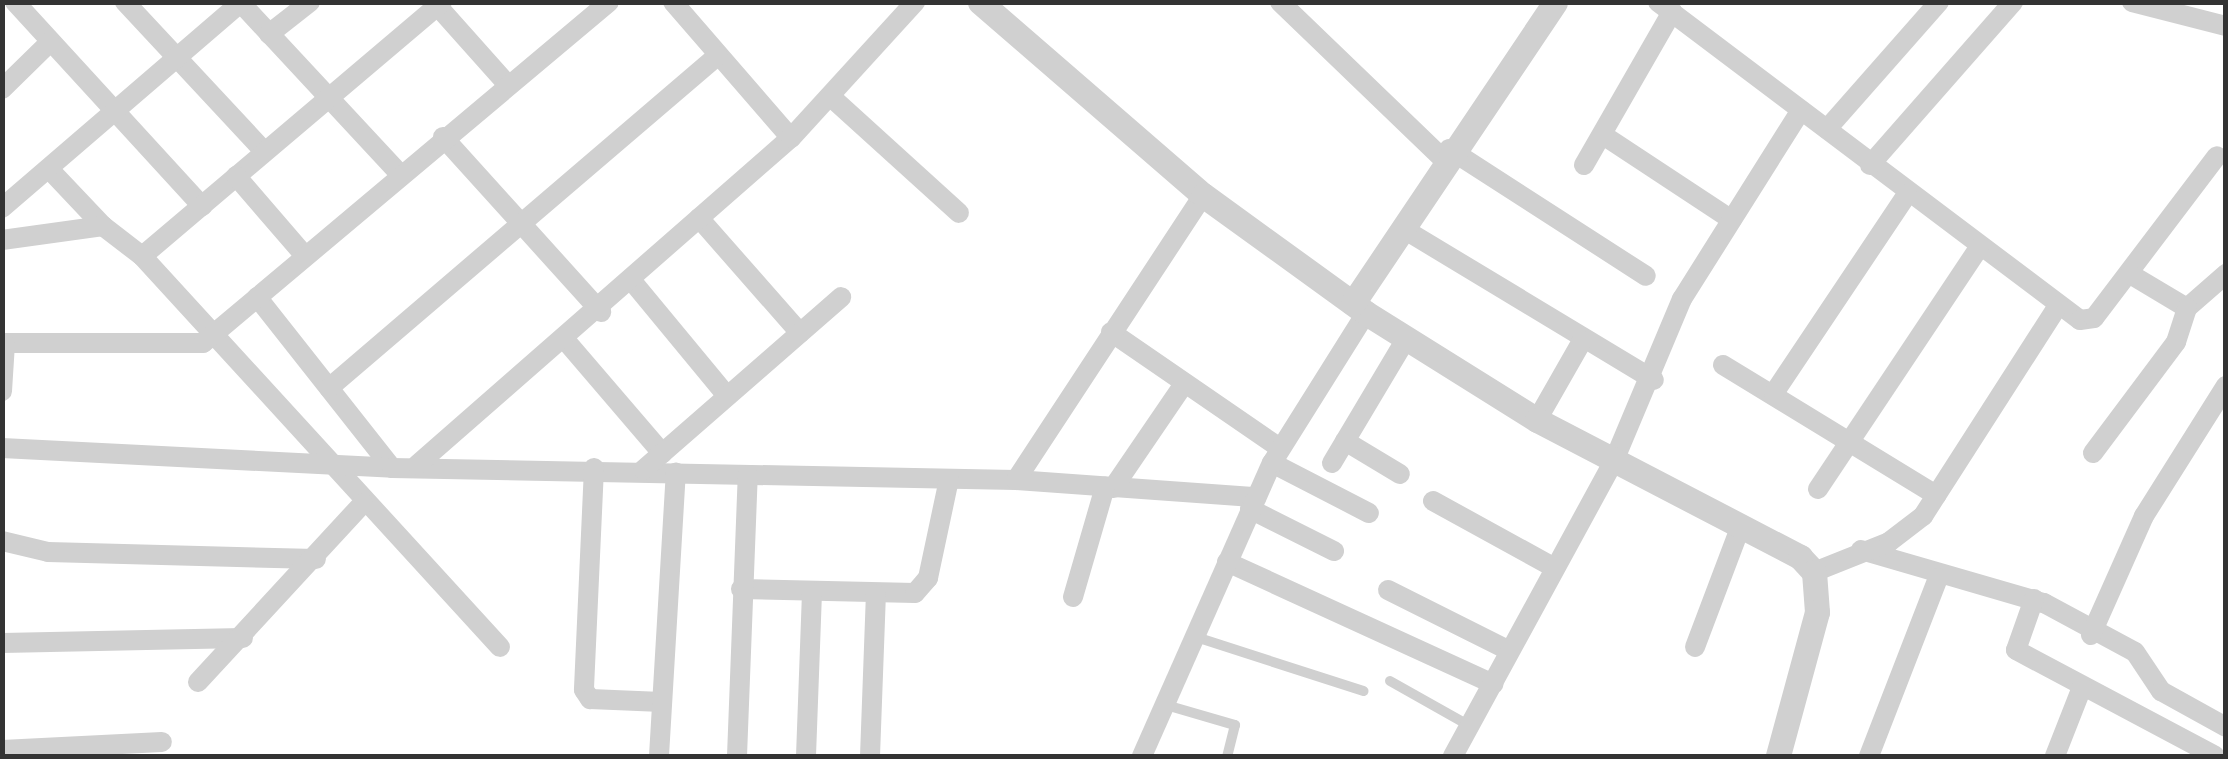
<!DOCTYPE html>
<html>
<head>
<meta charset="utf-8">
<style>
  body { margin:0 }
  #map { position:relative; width:2228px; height:759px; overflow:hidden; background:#fff; font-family:Raleway,sans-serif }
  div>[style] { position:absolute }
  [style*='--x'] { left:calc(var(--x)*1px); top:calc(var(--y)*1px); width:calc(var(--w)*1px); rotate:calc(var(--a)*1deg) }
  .service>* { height:10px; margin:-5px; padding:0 5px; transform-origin:5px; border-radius:5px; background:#d0d0d0 }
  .minor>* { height:20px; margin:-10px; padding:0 10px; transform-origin:10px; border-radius:10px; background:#d0d0d0 }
  .tertiary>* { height:25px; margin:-12.5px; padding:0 12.5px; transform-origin:12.5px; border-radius:12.5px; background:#d0d0d0 }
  span { translate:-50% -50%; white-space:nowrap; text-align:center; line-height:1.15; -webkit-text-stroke:10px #fff; paint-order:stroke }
  .frame { position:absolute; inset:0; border:5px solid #333; pointer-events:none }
</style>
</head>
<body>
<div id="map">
  <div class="service">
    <i style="--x:1196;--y:637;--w:176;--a:17.9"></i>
    <i style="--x:1390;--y:681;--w:92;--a:29.4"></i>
    <i style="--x:1166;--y:705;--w:72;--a:16.2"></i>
    <i style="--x:1235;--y:725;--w:32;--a:104"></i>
  </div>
  <div class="minor">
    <i style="--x:15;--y:2;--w:277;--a:47.5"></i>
    <i style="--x:125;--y:2;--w:204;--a:47"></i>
    <i style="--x:240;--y:2;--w:235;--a:47.1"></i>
    <i style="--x:434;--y:2;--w:110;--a:48.3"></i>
    <i style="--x:442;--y:2;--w:393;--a:139.7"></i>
    <i style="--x:142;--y:256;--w:530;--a:47.52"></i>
    <i style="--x:673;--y:2;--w:180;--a:49.1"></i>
    <i style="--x:1280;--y:2;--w:226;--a:43.9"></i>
    <i style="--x:1658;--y:2;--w:528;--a:37"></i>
    <i style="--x:2080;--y:320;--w:14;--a:-8"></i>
    <i style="--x:2094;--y:318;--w:203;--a:-52.8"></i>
    <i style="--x:2132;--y:2;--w:97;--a:14.3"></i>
    <i style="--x:269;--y:34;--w:52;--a:-38"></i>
    <i style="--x:2;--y:89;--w:66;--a:-44.4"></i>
    <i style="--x:830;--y:96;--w:174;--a:42.2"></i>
    <i style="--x:1827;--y:129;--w:169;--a:-48.6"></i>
    <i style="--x:1603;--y:135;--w:154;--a:33.4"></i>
    <i style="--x:443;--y:137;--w:236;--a:47.9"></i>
    <i style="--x:1449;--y:149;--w:234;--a:32.8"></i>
    <i style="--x:1584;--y:165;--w:177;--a:-60.1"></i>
    <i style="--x:1870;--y:165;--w:217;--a:-48.7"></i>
    <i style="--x:50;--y:170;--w:77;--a:46.6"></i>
    <i style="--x:236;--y:176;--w:106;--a:49.2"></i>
    <i style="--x:2;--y:208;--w:314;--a:-40.7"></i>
    <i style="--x:699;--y:218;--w:153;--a:48.7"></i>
    <i style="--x:1402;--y:228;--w:294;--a:31.1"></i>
    <i style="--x:2;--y:240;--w:102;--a:-7.9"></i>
    <i style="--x:103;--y:226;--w:49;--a:37.6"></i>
    <i style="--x:2130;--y:274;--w:66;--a:30.8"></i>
    <i style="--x:2187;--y:308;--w:52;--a:-41.1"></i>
    <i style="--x:632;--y:281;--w:149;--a:50.4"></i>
    <i style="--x:257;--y:297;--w:218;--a:51.7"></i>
    <i style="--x:1111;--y:332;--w:205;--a:34.5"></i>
    <i style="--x:566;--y:341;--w:148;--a:49.4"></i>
    <i style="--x:2;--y:343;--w:201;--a:0"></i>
    <i style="--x:203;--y:343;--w:530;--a:-40.03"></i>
    <i style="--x:1723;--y:365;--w:250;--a:31.4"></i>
    <i style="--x:329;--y:388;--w:511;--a:-40.55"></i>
    <i style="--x:2;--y:391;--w:48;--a:-86.4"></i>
    <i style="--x:1774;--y:393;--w:239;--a:-56.2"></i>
    <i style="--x:1537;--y:420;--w:91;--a:-60.3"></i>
    <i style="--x:1345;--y:441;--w:64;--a:31"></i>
    <i style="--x:2;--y:448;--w:391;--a:2.9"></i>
    <i style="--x:392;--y:468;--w:624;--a:1.1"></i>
    <i style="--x:1016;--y:480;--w:241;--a:4.1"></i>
    <i style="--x:2093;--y:453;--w:139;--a:-53.2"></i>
    <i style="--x:2176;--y:342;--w:36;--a:-72"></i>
    <i style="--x:1272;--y:463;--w:109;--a:27.3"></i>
    <i style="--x:1332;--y:463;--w:144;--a:-59.2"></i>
    <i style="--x:417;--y:465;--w:497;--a:-41.2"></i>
    <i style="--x:791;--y:138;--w:184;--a:-47.6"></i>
    <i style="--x:594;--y:468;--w:222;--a:92.6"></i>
    <i style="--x:584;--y:690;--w:11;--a:56"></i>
    <i style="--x:590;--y:699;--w:72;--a:2.4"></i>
    <i style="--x:643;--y:470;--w:263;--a:-41.1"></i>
    <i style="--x:1016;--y:480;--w:341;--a:-56.7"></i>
    <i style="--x:1113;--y:488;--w:126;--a:-55.7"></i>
    <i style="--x:1818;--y:489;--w:290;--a:-56.3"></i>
    <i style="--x:1433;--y:501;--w:137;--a:28.8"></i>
    <i style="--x:1250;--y:509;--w:94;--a:26.6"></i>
    <i style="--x:2;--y:541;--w:47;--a:13.4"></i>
    <i style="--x:48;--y:552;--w:268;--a:1.5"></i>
    <i style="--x:1861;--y:550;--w:191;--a:16.2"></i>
    <i style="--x:2044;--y:603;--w:103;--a:28.3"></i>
    <i style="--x:2135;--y:652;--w:47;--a:56.3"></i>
    <i style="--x:2161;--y:691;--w:74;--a:29"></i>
    <i style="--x:1227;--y:562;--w:293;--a:24.6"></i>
    <i style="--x:1814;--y:572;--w:81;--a:-21.8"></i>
    <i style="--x:1889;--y:542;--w:43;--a:-37.4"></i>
    <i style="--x:1923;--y:516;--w:250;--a:-57.3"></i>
    <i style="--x:741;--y:589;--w:174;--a:1.3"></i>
    <i style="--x:915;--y:593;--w:20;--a:-49"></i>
    <i style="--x:928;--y:578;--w:101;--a:-78"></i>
    <i style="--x:1388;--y:590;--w:136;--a:26.6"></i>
    <i style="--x:1073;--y:597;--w:115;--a:-73.8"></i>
    <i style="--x:2034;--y:599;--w:54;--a:109.4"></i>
    <i style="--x:2016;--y:650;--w:225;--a:28"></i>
    <i style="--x:2091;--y:635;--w:130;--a:-66"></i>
    <i style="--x:2144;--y:516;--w:154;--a:-57.8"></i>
    <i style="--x:2;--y:643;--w:241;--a:-1.2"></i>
    <i style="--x:1695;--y:647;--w:127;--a:-69.3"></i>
    <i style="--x:198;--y:682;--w:243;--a:-47.3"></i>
    <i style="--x:2;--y:750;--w:160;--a:-2.9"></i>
    <i style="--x:659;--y:756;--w:284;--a:-86.6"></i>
    <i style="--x:737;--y:756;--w:281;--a:-87.8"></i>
    <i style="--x:806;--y:756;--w:164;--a:-87.9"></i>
    <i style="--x:870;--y:756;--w:162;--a:-87.9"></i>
    <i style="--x:1142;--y:756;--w:321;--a:-66.1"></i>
    <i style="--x:1272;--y:463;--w:177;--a:-57.9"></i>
    <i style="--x:1453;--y:756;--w:334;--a:-61.4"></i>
    <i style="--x:1613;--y:463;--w:178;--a:-67.2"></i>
    <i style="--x:1682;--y:299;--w:223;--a:-57.8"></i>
    <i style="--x:1869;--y:756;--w:191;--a:-68.8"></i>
    <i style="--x:2055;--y:756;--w:74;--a:-68.6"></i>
  </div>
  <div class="tertiary">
    <i style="--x:980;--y:2;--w:295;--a:40.9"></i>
    <i style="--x:1203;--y:195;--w:201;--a:35.9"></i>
    <i style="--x:1366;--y:313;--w:202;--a:32"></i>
    <i style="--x:1537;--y:420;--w:297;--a:27.5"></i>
    <i style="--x:1800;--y:557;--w:21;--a:47"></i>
    <i style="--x:1814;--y:572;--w:40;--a:85.7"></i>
    <i style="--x:1817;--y:612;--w:149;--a:105.2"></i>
    <i style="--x:1353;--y:303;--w:362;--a:-56.1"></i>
  </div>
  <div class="frame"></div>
</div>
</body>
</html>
